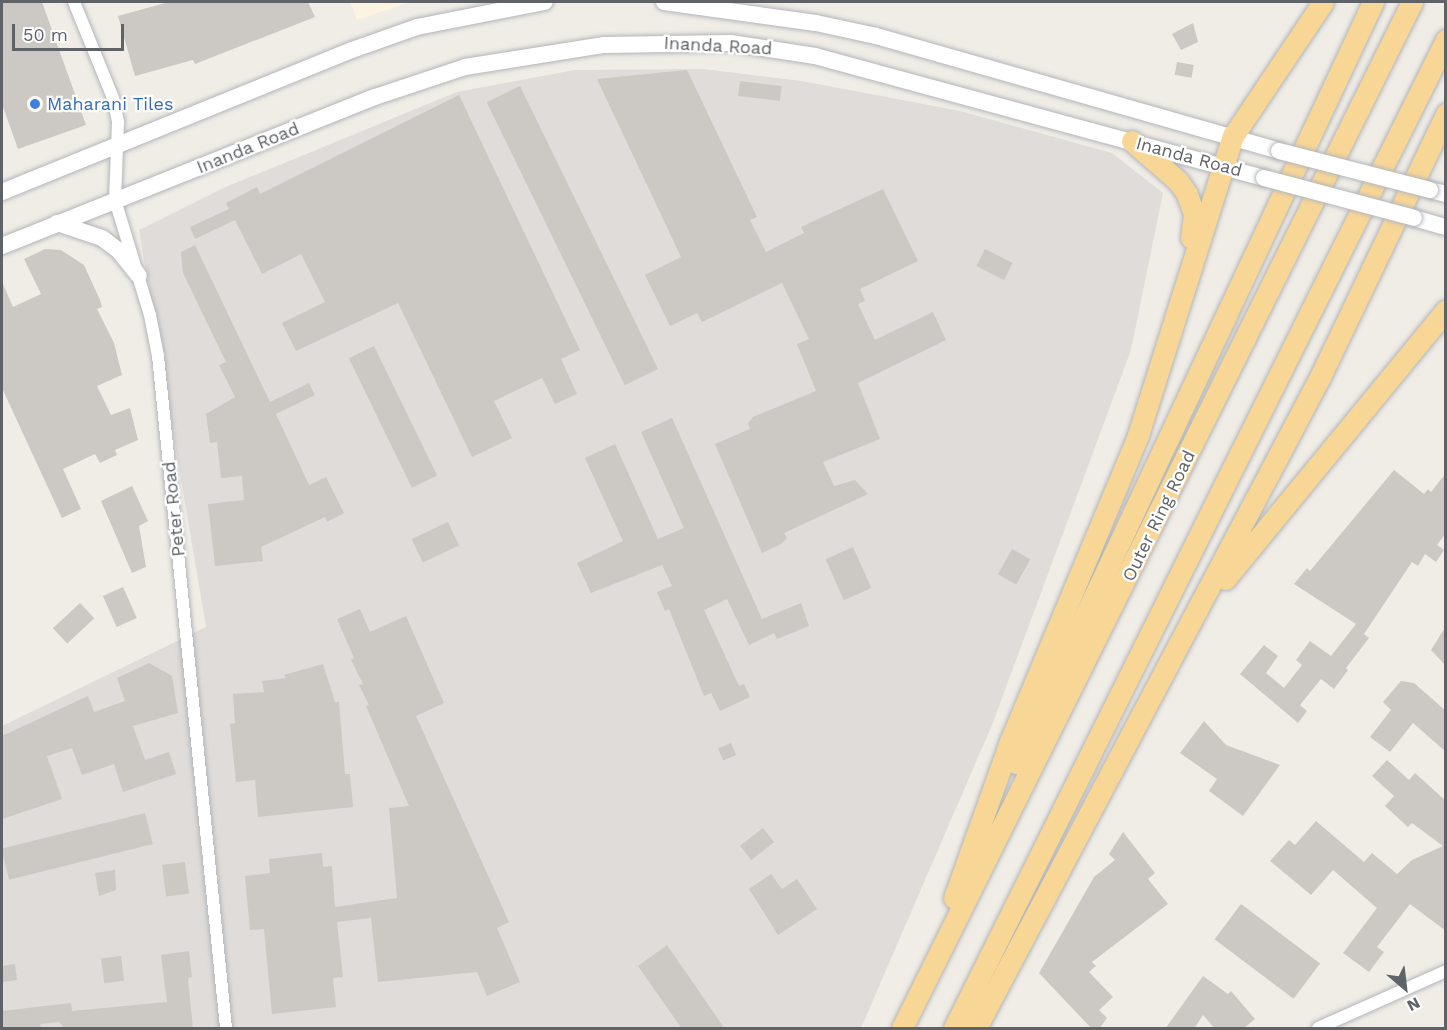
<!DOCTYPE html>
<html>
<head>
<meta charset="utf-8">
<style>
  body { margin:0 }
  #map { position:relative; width:1447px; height:1030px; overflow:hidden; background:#f0ede7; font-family:"Work Sans",sans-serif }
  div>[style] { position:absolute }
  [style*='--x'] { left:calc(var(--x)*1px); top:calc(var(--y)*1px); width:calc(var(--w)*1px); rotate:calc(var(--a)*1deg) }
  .commercial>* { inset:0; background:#fcf3e0 }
  .industrial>* { inset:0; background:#dfdcd9 }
  .building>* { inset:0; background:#ccc8c4; transform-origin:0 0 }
  .roads { filter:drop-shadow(0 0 2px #b2b5b9) drop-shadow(0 0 2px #b2b5b9) }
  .street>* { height:12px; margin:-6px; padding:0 6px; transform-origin:6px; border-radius:6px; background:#fff }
  .secondary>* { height:16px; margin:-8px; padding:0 8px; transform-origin:8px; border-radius:8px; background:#fff }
  .highway>* { height:21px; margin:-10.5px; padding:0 10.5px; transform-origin:10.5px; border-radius:10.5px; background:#f8d696 }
  .bridges { filter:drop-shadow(0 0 2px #b3b7bb) drop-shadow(0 0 2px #b3b7bb) }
  .secondary-bridge>* { height:16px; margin:-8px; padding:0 8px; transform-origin:8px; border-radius:8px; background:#fff }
  .dots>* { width:16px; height:16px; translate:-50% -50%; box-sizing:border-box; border:3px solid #fff; border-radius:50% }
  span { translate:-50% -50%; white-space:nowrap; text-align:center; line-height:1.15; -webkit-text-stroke:4.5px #fff; paint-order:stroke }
  .street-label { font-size:18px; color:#5f6367 }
  .shop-label { font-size:18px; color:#366cbe }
  .left { translate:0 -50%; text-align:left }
  .frame { position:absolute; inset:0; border:3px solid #5f6367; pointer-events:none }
  .north { position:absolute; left:1375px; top:958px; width:60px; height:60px; -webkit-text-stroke:4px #fff; paint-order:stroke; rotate:152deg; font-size:16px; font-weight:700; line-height:24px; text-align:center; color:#5f6367 }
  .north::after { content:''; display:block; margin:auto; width:21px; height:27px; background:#5f6367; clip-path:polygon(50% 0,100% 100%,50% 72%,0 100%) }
  .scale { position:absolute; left:12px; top:24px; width:112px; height:27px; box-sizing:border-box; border:3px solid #5f6367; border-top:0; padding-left:8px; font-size:18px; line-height:21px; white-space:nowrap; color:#5f6367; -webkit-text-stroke:4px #fff; paint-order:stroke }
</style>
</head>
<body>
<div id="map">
  <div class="commercial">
    <i style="clip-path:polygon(350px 2px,411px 2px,357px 20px)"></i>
  </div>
  <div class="industrial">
    <i style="clip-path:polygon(703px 69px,802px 81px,960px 111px,1112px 153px,1163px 193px,1131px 350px,992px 725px,861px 1028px,2px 1028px,2px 726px,206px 627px,139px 230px,221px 189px,457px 92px,574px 70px)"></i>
  </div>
  <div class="building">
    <i style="clip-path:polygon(2px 2px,42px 2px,86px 125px,18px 149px,2px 104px)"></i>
    <i style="clip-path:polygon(169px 2px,308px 2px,315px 17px,195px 64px,193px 60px,135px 76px,118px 16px)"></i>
    <i style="clip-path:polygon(1193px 23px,1198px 42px,1181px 50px,1172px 34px)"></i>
    <i style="left:1177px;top:62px;width:17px;height:13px;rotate:10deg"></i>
    <i style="clip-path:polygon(687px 70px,757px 217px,750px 220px,766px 252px,804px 233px,801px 227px,883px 189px,918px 261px,860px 289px,865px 301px,858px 304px,875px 340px,933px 312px,946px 340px,858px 383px,880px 439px,823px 462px,834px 486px,855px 480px,868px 494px,784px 533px,787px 538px,781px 544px,762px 553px,715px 444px,750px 429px,748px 423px,753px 417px,816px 391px,797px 344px,809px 339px,782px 283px,702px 322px,697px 313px,670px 326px,645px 275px,681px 257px,597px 79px)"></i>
    <i style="left:740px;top:81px;width:42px;height:15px;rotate:7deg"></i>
    <i style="left:520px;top:86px;width:315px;height:37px;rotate:64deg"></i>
    <i style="clip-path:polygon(459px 95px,580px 350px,561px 359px,577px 394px,555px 404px,542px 378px,494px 401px,512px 438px,472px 457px,398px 303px,296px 351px,282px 323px,325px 302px,301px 254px,262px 274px,235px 220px,195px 239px,190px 227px,229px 209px,226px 203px,257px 187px,260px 194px)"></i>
    <i style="clip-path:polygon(195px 245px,270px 402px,309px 383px,315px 395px,276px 414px,309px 485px,326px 477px,344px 513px,327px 522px,325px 517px,261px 547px,263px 561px,215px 566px,208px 504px,244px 500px,242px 476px,221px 478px,217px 442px,210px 443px,206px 414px,235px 397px,219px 365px,226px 362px,183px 273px,181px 252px)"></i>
    <i style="clip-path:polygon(45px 249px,61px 250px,84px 265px,100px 300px,102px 307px,97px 309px,114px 343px,122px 375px,97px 386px,111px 415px,130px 408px,138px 440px,115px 450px,117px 455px,100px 463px,95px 454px,63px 469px,81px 509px,62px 518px,2px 388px,2px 282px,13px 307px,41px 294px,24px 259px)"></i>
    <i style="left:985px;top:249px;width:31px;height:19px;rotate:27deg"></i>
    <i style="left:374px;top:346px;width:144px;height:28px;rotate:64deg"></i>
    <i style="clip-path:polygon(672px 418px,762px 619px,801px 603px,809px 626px,777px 639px,774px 633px,749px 645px,727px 599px,704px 610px,739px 686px,744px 684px,750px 697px,720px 711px,711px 693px,704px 696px,669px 609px,665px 611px,657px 592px,672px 586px,662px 565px,591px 593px,577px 563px,623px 541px,585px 458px,615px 444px,658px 539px,684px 528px,641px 432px)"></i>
    <i style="clip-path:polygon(1394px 470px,1424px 494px,1428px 489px,1431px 492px,1446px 473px,1446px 533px,1437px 545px,1444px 550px,1436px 562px,1425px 554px,1418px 566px,1412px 562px,1364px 634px,1369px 638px,1346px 668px,1348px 670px,1334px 689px,1321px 679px,1300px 705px,1307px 711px,1298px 723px,1240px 674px,1264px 645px,1278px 656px,1266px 673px,1284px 688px,1302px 665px,1296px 660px,1310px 641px,1331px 656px,1356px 624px,1294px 584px,1307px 568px,1310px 571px)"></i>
    <i style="clip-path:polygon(132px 486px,148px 521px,139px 526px,146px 567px,132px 573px,101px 501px)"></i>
    <i style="left:448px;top:522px;width:26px;height:40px;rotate:65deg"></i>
    <i style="left:853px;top:547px;width:45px;height:30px;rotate:66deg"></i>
    <i style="left:1012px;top:549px;width:21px;height:29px;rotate:29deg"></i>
    <i style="left:123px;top:587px;width:34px;height:22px;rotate:66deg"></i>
    <i style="left:80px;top:603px;width:21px;height:37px;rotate:47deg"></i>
    <i style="clip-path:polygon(360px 609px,370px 632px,406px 616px,444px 703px,416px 716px,509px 922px,497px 928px,520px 982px,487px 996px,477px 972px,378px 982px,371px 918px,337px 922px,343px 977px,333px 978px,336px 1007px,272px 1014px,264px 929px,250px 930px,245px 876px,270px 873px,269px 859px,322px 853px,323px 867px,332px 866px,335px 907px,397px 898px,389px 808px,409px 806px,366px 706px,369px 705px,359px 685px,363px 684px,351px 660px,354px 658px,337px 619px)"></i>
    <i style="clip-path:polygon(1446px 626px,1446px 666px,1431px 650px)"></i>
    <i style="clip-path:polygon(149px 663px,172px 676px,178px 713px,133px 726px,145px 760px,169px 752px,176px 774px,123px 792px,114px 764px,82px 775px,72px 748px,47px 756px,62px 799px,2px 819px,2px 736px,88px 696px,94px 712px,125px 701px,117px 678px)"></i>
    <i style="clip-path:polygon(323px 664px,335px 702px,339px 702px,345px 774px,350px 774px,353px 807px,258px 817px,255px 780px,236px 782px,230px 724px,235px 723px,233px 694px,264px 692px,262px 681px,286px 678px,284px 675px)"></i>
    <i style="clip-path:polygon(1401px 681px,1414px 683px,1446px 711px,1446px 752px,1413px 723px,1390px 752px,1370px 737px,1391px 710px,1383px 702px)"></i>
    <i style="clip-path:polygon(1204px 721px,1226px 745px,1280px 765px,1243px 816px,1209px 791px,1217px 779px,1180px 753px)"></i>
    <i style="left:731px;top:743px;width:13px;height:14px;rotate:67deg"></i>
    <i style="clip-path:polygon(1387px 760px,1409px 780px,1415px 773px,1446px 801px,1446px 931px,1410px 904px,1377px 947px,1384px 952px,1369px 972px,1343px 953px,1377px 908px,1333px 870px,1311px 895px,1270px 861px,1289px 840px,1295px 845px,1316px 821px,1364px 862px,1372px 853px,1397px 874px,1412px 860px,1443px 846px,1412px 823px,1408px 827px,1385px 806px,1394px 796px,1372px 776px)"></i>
    <i style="left:145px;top:813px;width:32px;height:148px;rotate:76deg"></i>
    <i style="left:763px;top:828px;width:18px;height:29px;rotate:52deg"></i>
    <i style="clip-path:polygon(1123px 832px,1155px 873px,1148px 879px,1168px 904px,1092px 962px,1096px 966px,1089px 972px,1113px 997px,1099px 1010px,1107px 1018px,1099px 1029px,1092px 1029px,1039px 973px,1094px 877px,1115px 860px,1109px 854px)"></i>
    <i style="left:185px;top:862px;width:32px;height:23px;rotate:83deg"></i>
    <i style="clip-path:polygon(115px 870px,116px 890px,99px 896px,95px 873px)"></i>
    <i style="clip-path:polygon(771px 874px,782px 889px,797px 879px,817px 909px,778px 935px,749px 889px)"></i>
    <i style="left:1241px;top:904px;width:99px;height:44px;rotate:37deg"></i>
    <i style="clip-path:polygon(667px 945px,725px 1029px,682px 1029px,638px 966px)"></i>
    <i style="clip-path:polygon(189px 951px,192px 977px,188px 978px,193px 1029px,65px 1029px,59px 1022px,40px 1024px,41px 1029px,2px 1029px,2px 1011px,71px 1003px,72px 1011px,167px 1002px,161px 955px)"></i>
    <i style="left:121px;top:956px;width:25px;height:20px;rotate:83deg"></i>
    <i style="clip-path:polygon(15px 964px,17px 980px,2px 982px,2px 966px)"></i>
    <i style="clip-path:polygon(1203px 976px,1228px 994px,1231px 991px,1255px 1019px,1243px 1029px,1215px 1029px,1203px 1015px,1194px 1029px,1165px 1029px)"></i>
  </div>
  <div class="roads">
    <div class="street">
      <i style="--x:74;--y:2;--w:104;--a:67.9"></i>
      <i style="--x:113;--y:98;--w:25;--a:78"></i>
      <i style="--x:118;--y:122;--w:78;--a:92.2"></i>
      <i style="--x:115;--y:200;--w:120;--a:73.1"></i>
      <i style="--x:150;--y:315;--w:42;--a:79"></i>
      <i style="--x:158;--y:356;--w:675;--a:84.22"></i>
      <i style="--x:1318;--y:1028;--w:140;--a:-24"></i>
    </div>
    <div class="secondary">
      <i style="--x:664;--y:2;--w:153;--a:7.9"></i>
      <i style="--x:816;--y:23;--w:61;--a:12.2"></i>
      <i style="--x:876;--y:36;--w:419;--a:15.9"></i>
      <i style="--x:1430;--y:190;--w:16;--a:14"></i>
      <i style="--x:2;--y:192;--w:378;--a:-22.1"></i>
      <i style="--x:352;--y:50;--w:69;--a:-19.5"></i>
      <i style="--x:417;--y:27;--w:130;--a:-11.1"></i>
      <i style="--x:1414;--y:218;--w:33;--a:16"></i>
      <i style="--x:57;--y:223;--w:47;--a:18.4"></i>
      <i style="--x:102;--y:238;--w:20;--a:37"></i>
      <i style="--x:118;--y:250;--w:33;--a:51"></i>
      <i style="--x:2;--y:246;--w:402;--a:-21.8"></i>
      <i style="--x:375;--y:97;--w:95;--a:-18.4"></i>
      <i style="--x:465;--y:67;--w:141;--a:-9"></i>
      <i style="--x:604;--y:45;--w:127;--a:-0.9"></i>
      <i style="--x:731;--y:43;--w:85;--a:8.8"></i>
      <i style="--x:815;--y:56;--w:465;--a:15.2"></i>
    </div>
    <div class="highway">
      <i style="--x:1132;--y:141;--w:61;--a:41"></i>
      <i style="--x:1178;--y:181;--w:16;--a:55"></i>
      <i style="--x:1187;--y:194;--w:21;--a:71"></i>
      <i style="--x:1194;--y:214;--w:24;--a:97"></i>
      <i style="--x:1225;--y:579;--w:348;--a:-50.6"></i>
      <i style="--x:1016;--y:763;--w:841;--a:-64.87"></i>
      <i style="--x:954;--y:898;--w:164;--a:-70.3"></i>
      <i style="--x:1009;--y:744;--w:335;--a:-67.3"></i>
      <i style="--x:1138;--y:435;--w:314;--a:-72.4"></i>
      <i style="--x:1233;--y:136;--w:161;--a:-56.1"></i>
      <i style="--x:902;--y:1028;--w:1146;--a:-63.57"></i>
      <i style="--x:954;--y:1028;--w:1104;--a:-63.53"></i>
      <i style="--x:976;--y:1028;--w:736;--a:-62.15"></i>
      <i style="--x:1320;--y:377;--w:292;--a:-64.4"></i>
    </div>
  </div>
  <div class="bridges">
    <div class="secondary-bridge">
      <i style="--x:1279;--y:151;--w:156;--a:14.5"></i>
      <i style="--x:1264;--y:178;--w:155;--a:14.9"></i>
    </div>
  </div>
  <div class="dots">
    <i style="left:35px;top:104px;background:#3f7fe0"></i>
  </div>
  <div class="street-label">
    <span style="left:718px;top:46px;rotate:3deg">Inanda Road</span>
    <span style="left:248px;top:148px;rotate:-22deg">Inanda Road</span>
    <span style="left:1189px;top:157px;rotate:15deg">Inanda Road</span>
    <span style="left:174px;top:509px;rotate:-96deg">Peter Road</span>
    <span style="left:1159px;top:516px;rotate:-64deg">Outer Ring Road</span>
  </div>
  <div class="shop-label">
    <span class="left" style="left:47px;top:104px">Maharani Tiles</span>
  </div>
  <div class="frame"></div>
  <div class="north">N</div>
  <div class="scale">50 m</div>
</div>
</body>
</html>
